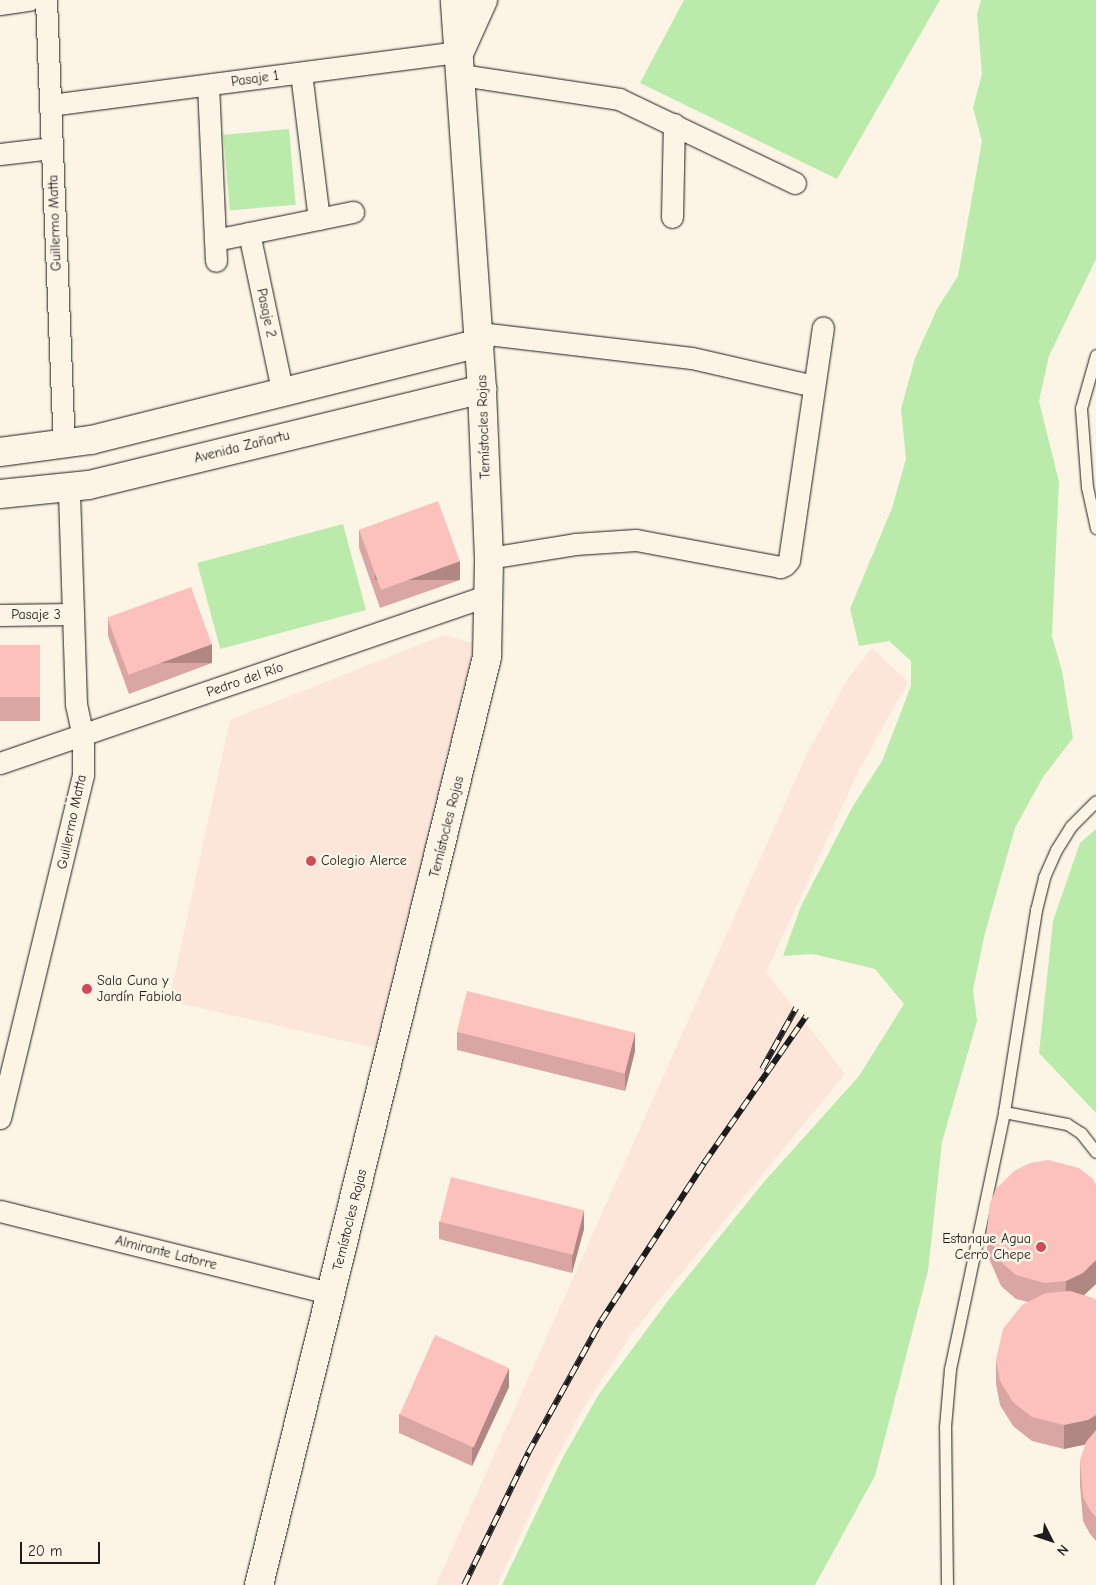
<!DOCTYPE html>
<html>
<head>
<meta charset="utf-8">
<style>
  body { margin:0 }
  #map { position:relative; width:1096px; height:1585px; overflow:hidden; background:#fcf5e5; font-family:"Comic Neue",sans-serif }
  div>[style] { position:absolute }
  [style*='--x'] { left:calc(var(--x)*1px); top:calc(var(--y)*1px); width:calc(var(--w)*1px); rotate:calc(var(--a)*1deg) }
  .built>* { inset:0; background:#fce5d9 }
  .green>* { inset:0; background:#baebab; transform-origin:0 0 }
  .roads { filter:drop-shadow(0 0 1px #1c1c1c) drop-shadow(0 0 1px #1c1c1c) }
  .service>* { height:11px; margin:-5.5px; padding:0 5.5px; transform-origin:5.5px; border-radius:5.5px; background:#fcf5e5 }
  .minor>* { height:21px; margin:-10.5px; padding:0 10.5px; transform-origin:10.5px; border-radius:10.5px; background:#fcf5e5 }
  .tertiary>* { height:28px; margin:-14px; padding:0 14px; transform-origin:14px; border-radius:14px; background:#fcf5e5 }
  .rail>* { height:5.5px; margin-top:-2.75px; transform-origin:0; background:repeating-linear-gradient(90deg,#fcf5e5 0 11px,#1c1c1c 0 22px); box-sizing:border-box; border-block:1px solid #1c1c1c }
  .wall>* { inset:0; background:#daa6a3; transform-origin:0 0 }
  .shaded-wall>* { inset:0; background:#b18784; transform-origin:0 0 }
  .building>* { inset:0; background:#fdc1bd; transform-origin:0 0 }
  .dots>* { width:14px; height:14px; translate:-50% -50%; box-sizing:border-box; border:2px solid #fcf5e5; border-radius:50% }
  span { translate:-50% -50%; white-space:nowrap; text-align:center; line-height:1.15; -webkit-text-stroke:5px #fcf5e5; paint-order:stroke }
  .street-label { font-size:14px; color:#1c1c1c }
  .poi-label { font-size:14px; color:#1c1c1c }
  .left { translate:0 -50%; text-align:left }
  .right { translate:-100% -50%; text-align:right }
  .north { position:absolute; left:1026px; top:1515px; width:50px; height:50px; -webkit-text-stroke:4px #fcf5e5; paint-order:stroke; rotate:131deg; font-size:14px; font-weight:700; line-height:20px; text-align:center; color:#1c1c1c }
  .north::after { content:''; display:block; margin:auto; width:18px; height:22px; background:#1c1c1c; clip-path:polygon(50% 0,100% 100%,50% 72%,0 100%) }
  .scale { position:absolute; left:20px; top:1542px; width:80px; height:22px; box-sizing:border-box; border:2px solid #1c1c1c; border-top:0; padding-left:6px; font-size:15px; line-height:18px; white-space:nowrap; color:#1c1c1c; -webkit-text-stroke:4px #fcf5e5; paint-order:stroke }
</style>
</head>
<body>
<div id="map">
  <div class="built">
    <i style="clip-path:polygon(444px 635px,475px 644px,376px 1048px,169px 1001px,230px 720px)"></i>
    <i style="clip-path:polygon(872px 648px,908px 682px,858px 772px,766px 972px,845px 1074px,633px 1332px,584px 1407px,549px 1472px,497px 1585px,436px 1585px,808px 752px,849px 677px)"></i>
  </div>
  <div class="green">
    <i style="clip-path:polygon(684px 0,940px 0,837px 179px,640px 83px)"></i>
    <i style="clip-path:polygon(981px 0,1096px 0,1096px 259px,1049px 356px,1039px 401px,1059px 482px,1052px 636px,1062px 671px,1073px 738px,1043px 777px,1015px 828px,985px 933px,973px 990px,977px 1021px,942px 1142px,928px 1271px,875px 1476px,815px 1585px,502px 1585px,562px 1459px,599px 1394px,667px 1302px,763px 1183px,859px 1076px,904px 1004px,875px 969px,813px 954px,783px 956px,801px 906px,853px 806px,882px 761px,911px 686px,911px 661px,889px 641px,859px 646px,850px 609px,892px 508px,906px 459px,901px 409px,915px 358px,937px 309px,958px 276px,982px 141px,973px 108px,982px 74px,977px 14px)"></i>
    <i style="left:289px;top:129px;width:76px;height:66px;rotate:85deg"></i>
    <i style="left:343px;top:524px;width:89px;height:151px;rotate:75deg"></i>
    <i style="clip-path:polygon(1096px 829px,1096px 1113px,1039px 1053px,1053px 921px,1080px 843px)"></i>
  </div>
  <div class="roads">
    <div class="service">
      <i style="--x:1096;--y:355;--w:55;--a:105.8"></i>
      <i style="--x:1081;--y:408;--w:79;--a:85.7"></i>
      <i style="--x:1087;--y:487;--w:42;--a:77.6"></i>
      <i style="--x:1004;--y:1112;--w:64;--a:10.8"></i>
      <i style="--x:1067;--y:1124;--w:17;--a:33"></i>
      <i style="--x:1081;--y:1133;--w:24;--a:52"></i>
      <i style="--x:947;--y:1585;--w:158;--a:-90.7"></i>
      <i style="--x:945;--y:1427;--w:58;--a:-85.1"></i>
      <i style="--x:950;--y:1369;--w:263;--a:-78.1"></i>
      <i style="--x:1004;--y:1112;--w:205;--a:-81"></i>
      <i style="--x:1036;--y:910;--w:34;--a:-76"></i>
      <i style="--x:1044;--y:877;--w:30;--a:-66"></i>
      <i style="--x:1056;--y:850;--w:28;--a:-58"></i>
      <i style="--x:1071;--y:826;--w:35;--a:-45"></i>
    </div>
    <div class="minor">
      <i style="--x:46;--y:0;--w:446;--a:87.7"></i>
      <i style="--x:0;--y:4;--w:29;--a:-8"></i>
      <i style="--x:301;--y:73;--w:147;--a:83"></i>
      <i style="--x:461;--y:75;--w:160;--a:8.6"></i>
      <i style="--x:619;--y:99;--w:195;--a:25.5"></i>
      <i style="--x:208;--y:85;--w:176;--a:87.4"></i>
      <i style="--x:50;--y:105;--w:413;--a:-7.4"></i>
      <i style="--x:0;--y:154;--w:52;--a:-6.6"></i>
      <i style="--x:672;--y:217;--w:93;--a:-88.8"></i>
      <i style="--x:249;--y:233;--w:165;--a:78.1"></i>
      <i style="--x:215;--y:240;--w:141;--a:-11.5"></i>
      <i style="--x:479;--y:333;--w:214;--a:6.7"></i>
      <i style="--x:692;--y:358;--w:125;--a:12.9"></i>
      <i style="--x:489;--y:558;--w:87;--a:-9.2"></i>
      <i style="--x:575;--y:544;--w:61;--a:-3.8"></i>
      <i style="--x:636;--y:540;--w:147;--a:10.6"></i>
      <i style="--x:780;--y:567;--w:5;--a:-22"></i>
      <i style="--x:785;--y:565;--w:6;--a:-51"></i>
      <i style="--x:789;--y:560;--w:235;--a:-81.7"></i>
      <i style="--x:0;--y:615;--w:73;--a:-0.8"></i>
      <i style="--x:0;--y:763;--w:517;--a:-18.96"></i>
      <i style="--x:0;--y:1118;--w:353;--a:-76.4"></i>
      <i style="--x:83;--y:775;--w:38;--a:-90"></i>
      <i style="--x:83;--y:737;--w:34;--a:-102"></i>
      <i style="--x:76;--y:704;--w:215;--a:-91.9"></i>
      <i style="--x:0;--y:1211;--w:342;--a:14"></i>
    </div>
    <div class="tertiary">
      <i style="--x:461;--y:49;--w:54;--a:-65.8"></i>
      <i style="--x:0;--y:452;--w:92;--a:-7.5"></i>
      <i style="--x:91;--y:440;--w:401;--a:-14"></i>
      <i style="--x:0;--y:494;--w:89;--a:-5.8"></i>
      <i style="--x:89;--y:485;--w:405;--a:-13.7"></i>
      <i style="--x:259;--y:1585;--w:956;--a:-76.2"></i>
      <i style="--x:487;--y:657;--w:99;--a:-88.8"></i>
      <i style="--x:489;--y:558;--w:169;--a:-92.4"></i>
      <i style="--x:482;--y:389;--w:390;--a:-94"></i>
    </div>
  </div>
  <div class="rail">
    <i style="--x:762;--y:1069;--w:70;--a:-60.9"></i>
    <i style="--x:464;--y:1585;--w:147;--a:-64.1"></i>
    <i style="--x:528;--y:1453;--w:151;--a:-61.1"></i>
    <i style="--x:601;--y:1321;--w:189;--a:-56.9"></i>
    <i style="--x:704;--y:1163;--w:179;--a:-55.2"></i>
  </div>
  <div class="wall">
    <i style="clip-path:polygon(359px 530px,460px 580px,380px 608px,359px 548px)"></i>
    <i style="clip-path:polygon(108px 618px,212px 663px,129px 694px,108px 636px)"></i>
    <i style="left:0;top:645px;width:40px;height:76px"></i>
    <i style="clip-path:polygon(457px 1032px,635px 1051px,625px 1091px,457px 1050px)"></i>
    <i style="clip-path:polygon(439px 1221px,584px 1229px,572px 1273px,439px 1239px)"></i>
    <i style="clip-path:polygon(987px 1230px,1096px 1284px,1084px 1295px,1096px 1300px,1096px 1541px,1090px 1534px,1083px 1521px,1080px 1485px,1080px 1461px,1086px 1444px,1064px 1449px,1032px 1441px,1013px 1426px,1000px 1405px,996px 1384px,996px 1360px,1028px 1302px,1016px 1299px,1001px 1286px,987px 1254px)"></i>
    <i style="clip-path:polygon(509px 1387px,472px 1466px,399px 1433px,399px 1414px)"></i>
  </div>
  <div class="shaded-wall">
    <i style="left:460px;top:561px;width:19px;height:85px;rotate:90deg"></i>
    <i style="left:212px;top:644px;width:19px;height:89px;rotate:90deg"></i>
    <i style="clip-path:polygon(635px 1032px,635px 1051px,625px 1091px,625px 1073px)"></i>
    <i style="clip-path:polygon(584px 1210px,584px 1229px,572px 1273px,572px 1255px)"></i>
    <i style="clip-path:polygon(1096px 1260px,1096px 1284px,1083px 1296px,1066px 1305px,1066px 1281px)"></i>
    <i style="clip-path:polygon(509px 1368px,509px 1387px,472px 1466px,472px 1448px)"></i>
    <i style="clip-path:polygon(1096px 1415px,1096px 1439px,1088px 1444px,1064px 1449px,1064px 1425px)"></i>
  </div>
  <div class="building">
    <i style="left:438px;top:501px;width:64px;height:84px;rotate:70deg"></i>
    <i style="left:191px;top:587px;width:61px;height:89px;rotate:70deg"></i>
    <i style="left:0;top:645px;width:40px;height:52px"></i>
    <i style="left:467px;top:991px;width:173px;height:42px;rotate:14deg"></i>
    <i style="clip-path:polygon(1048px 1160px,1079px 1168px,1093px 1179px,1096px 1185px,1096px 1260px,1083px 1273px,1066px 1281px,1044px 1283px,1016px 1275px,1001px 1262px,987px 1230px,990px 1203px,996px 1189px,1014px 1171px,1030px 1163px)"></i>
    <i style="left:451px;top:1177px;width:137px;height:46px;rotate:14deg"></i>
    <i style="clip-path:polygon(1070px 1291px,1093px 1298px,1096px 1300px,1096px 1415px,1088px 1420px,1064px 1425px,1032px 1417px,1013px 1402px,1000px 1381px,996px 1360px,1003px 1329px,1022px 1305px,1046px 1293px)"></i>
    <i style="left:435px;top:1335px;width:81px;height:87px;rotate:24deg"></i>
    <i style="clip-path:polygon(1096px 1430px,1096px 1517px,1090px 1510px,1083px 1497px,1080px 1461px,1086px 1442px)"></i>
  </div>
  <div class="dots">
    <i style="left:311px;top:861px;background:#d1495b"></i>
    <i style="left:87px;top:989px;background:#d1495b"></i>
    <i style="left:1041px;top:1247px;background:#d1495b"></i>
  </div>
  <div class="street-label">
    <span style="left:255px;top:79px;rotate:-8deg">Pasaje 1</span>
    <span style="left:55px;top:223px;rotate:-92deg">Guillermo Matta</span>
    <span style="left:266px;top:313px;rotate:78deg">Pasaje 2</span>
    <span style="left:484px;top:427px;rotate:-92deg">Temístocles Rojas</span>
    <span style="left:242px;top:447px;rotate:-14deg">Avenida Zañartu</span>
    <span style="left:36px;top:615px">Pasaje 3</span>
    <span style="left:245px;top:680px;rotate:-19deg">Pedro del Río</span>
    <span style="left:72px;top:822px;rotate:-78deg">Guillermo Matta</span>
    <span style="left:447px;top:827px;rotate:-76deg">Temístocles Rojas</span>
    <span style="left:350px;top:1220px;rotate:-76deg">Temístocles Rojas</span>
    <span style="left:166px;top:1253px;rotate:14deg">Almirante Latorre</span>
  </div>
  <div class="poi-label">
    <span class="left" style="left:321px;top:861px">Colegio Alerce</span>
    <span class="left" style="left:97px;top:989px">Sala Cuna y<br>Jardín Fabiola</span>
    <span class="right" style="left:1031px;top:1247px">Estanque Agua<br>Cerro Chepe</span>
  </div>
  <div class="north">N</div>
  <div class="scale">20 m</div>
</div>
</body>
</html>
